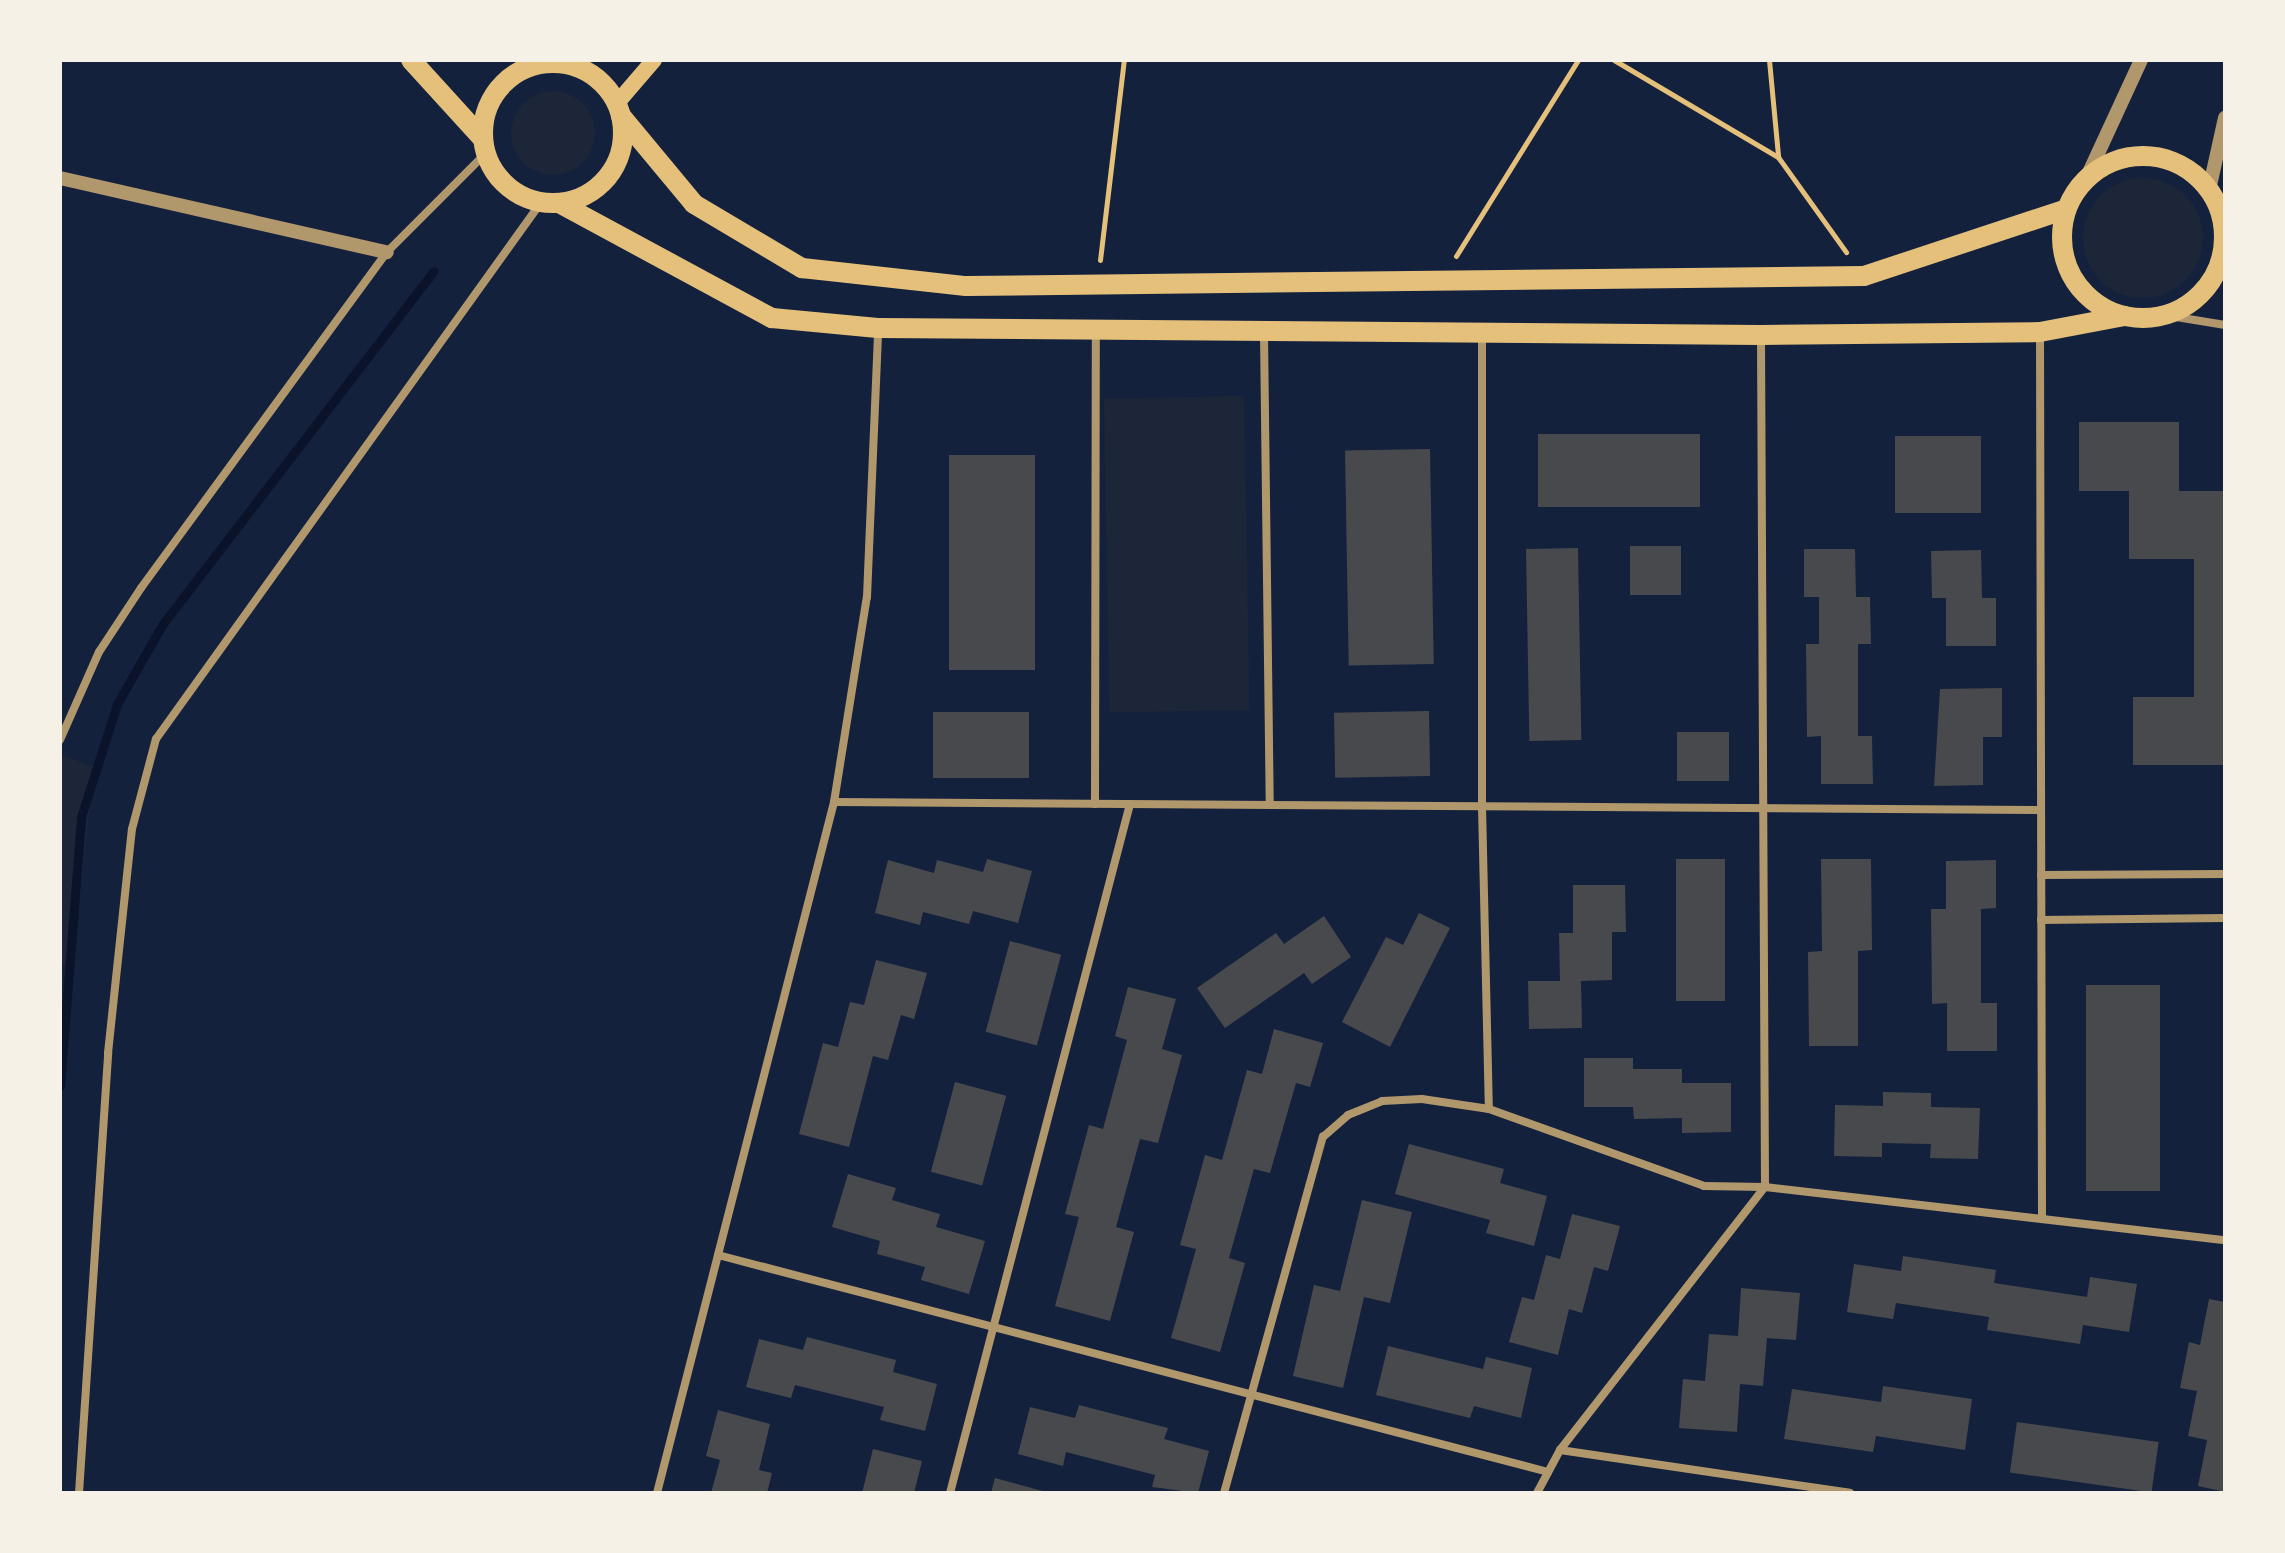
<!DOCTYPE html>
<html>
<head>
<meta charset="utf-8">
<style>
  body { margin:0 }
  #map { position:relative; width:2285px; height:1553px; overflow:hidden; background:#14213d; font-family:Cabin,sans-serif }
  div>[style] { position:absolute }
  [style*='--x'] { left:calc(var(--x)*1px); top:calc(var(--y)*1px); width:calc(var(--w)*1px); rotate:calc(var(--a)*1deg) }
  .green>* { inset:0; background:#1d2539; transform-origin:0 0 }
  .round { border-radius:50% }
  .stream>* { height:9px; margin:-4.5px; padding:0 4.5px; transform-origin:4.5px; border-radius:4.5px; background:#0b132b }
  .building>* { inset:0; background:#48494c; transform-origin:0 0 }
  .path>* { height:5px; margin:-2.5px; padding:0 2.5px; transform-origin:2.5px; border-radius:2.5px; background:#e5c07b }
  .minor>* { height:8px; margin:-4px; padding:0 4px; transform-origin:4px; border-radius:4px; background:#b1986c }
  .tertiary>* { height:14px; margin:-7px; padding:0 7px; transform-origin:7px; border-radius:7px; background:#b1986c }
  .secondary>* { height:16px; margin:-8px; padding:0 8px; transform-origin:8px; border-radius:8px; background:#e5c07b }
  .primary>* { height:20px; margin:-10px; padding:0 10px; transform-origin:10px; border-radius:10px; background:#e5c07b }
  .primary>.ring { margin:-10px; padding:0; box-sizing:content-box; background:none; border:20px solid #e5c07b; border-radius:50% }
  span { translate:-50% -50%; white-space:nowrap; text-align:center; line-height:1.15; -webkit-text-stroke:7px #f6f1e7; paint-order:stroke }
  .frame { position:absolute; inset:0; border:62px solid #f6f1e7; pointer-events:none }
</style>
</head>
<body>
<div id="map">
  <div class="green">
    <i class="round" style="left:511px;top:91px;width:84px;height:84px"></i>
    <i class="round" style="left:2083px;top:178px;width:120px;height:120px"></i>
    <i style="left:1244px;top:396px;width:314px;height:140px;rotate:89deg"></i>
    <i style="clip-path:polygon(60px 754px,94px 767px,73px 964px,60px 966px)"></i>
  </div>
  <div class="stream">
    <i style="--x:60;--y:1086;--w:270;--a:-85.5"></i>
    <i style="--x:81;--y:817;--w:119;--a:-72.3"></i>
    <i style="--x:117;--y:704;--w:91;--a:-60.3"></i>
    <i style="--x:162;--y:625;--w:446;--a:-52.5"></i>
  </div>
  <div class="building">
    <i style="clip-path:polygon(2079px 422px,2179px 422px,2179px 491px,2225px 491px,2225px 765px,2133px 765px,2133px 697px,2194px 697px,2194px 559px,2129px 559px,2129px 491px,2079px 491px)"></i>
    <i style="left:1700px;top:434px;width:73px;height:162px;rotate:90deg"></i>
    <i style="left:1895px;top:436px;width:86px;height:77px"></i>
    <i style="left:1430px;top:449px;width:215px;height:85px;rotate:89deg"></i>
    <i style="left:1035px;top:455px;width:215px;height:86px;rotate:90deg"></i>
    <i style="left:1630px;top:546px;width:51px;height:49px"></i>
    <i style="left:1578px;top:548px;width:192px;height:52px;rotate:89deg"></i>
    <i style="clip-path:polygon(1804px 549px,1855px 549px,1856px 597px,1870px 597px,1871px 644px,1858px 644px,1858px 736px,1872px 736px,1873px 784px,1821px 784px,1821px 736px,1807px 737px,1806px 644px,1819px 644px,1819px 597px,1804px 597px)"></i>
    <i style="clip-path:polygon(1981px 550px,1982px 598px,1996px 598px,1996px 646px,1946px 646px,1946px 598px,1932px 598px,1931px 551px)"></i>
    <i style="clip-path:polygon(2002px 688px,2002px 737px,1983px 737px,1983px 785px,1934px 786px,1940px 689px)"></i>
    <i style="left:1429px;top:711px;width:65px;height:95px;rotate:89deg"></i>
    <i style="left:933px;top:712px;width:96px;height:66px"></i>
    <i style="left:1729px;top:732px;width:49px;height:52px;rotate:90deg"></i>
    <i style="clip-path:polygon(987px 859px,1032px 871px,1018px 923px,973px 911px,969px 924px,923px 912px,920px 925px,875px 913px,888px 860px,934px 873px,937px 860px,983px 872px)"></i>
    <i style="left:1676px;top:859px;width:49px;height:142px"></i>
    <i style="clip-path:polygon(1821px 859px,1871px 859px,1872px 950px,1858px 951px,1858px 1046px,1809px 1046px,1808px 952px,1822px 951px)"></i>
    <i style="clip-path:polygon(1996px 860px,1996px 908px,1981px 909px,1981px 1003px,1997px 1003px,1997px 1051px,1947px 1051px,1947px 1003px,1932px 1004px,1931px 909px,1946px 909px,1946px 861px)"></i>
    <i style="clip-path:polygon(1573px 885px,1625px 885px,1626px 932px,1612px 932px,1612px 980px,1581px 981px,1582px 1028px,1529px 1029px,1528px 981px,1560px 981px,1559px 933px,1573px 933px)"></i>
    <i style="clip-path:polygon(1419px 913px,1450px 928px,1390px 1047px,1342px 1022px,1386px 937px,1403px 945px)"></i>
    <i style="clip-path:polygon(1324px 916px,1351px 957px,1312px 984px,1304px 973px,1225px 1028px,1197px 988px,1276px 933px,1284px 944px)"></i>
    <i style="left:1010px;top:941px;width:53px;height:94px;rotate:15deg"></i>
    <i style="clip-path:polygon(876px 960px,927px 973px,914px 1019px,901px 1015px,888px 1060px,873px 1056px,849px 1147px,799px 1134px,823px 1043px,838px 1047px,850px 1002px,864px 1005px)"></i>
    <i style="left:2086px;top:985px;width:74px;height:206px"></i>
    <i style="clip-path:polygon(1128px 987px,1176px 999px,1162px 1049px,1182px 1055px,1158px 1143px,1140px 1139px,1116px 1227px,1134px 1232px,1110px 1321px,1055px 1306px,1079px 1217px,1065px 1214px,1089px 1125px,1103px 1129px,1127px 1040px,1115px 1036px)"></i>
    <i style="clip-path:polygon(1274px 1029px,1323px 1043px,1310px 1087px,1296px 1083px,1270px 1173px,1254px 1169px,1229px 1258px,1245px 1263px,1220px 1352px,1171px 1338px,1196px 1249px,1180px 1245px,1205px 1155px,1222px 1160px,1247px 1070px,1262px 1074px)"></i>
    <i style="clip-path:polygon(1584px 1058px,1633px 1058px,1633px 1069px,1682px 1069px,1682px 1083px,1731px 1083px,1731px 1132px,1682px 1133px,1682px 1118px,1634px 1119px,1633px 1107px,1584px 1107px)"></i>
    <i style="left:955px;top:1082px;width:53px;height:93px;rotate:15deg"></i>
    <i style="clip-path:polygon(1883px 1092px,1931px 1093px,1931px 1107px,1980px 1108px,1978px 1159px,1930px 1158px,1931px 1144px,1882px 1143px,1882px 1157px,1834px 1156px,1835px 1105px,1883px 1106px)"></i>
    <i style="clip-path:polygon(1409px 1144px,1504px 1169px,1500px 1183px,1547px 1196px,1534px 1246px,1486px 1233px,1490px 1220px,1395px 1194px)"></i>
    <i style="clip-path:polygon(848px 1174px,896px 1188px,892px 1200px,940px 1214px,936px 1227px,985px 1241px,969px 1294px,921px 1280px,925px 1267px,877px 1254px,880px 1241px,832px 1227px)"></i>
    <i style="clip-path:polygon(1362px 1200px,1412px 1212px,1390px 1303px,1364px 1297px,1343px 1388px,1293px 1376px,1314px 1285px,1340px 1291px)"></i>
    <i style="clip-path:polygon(1572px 1214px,1620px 1226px,1608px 1271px,1594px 1267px,1582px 1313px,1569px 1309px,1558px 1355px,1509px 1342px,1522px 1297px,1534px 1300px,1546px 1255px,1560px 1259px)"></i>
    <i style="clip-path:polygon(1903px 1256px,1996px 1270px,1994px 1283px,2087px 1297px,2090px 1277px,2137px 1284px,2129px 1332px,2083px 1325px,2080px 1344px,1987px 1330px,1989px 1317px,1896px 1303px,1893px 1319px,1847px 1312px,1854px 1264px,1901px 1271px)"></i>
    <i style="clip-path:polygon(1741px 1288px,1800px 1293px,1796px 1340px,1767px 1338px,1763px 1386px,1740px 1384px,1737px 1432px,1679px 1428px,1683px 1379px,1705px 1381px,1709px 1334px,1738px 1336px)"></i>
    <i style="clip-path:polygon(2209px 1299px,2225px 1302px,2225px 1492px,2198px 1486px,2207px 1440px,2188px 1436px,2197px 1391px,2180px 1388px,2189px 1342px,2200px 1345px)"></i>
    <i style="clip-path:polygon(807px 1337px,896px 1360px,893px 1372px,937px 1384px,925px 1431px,880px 1420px,884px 1407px,795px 1385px,791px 1398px,746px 1387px,759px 1339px,803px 1350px)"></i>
    <i style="clip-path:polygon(1388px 1346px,1483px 1369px,1486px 1357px,1532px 1368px,1521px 1418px,1474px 1406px,1470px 1418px,1376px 1395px)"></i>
    <i style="clip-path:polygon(1883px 1386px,1972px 1399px,1965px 1450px,1876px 1436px,1873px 1452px,1784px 1439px,1792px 1389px,1881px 1402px)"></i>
    <i style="clip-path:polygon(1079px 1405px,1168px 1428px,1164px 1439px,1209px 1451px,1198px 1493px,1152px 1487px,1155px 1475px,1066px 1452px,1063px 1466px,1018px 1454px,1030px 1407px,1075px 1418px)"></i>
    <i style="clip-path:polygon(718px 1410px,770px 1424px,759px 1470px,772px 1473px,767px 1493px,711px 1493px,720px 1460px,706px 1456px)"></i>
    <i style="left:2017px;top:1422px;width:143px;height:51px;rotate:8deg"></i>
    <i style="clip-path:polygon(873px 1449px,922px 1461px,914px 1493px,862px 1493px)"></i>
    <i style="clip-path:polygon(995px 1478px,1046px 1492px,1046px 1493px,991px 1493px)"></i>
  </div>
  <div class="path">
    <i style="--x:1614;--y:60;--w:191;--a:30.6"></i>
    <i style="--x:1778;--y:157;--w:117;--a:54.4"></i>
    <i style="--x:1769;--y:60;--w:96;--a:84.6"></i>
    <i style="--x:1456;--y:256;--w:231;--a:-58.1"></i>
    <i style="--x:1100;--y:260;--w:201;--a:-83.2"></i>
  </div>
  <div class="minor">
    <i style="--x:2218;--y:207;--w:9;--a:36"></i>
    <i style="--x:2164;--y:315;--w:62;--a:9.3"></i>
    <i style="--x:2040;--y:332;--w:885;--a:89.87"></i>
    <i style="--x:1264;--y:334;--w:471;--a:89.3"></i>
    <i style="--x:1482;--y:335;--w:471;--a:90"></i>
    <i style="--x:1482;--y:806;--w:303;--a:88.7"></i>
    <i style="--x:1761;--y:336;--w:851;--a:89.73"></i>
    <i style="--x:60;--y:740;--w:96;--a:-66.1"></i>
    <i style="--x:99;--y:652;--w:77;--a:-56.7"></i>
    <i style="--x:141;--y:588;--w:416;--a:-53.8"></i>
    <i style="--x:387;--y:252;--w:140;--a:-45"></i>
    <i style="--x:834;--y:802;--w:1207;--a:0.38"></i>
    <i style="--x:1095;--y:804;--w:472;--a:-89.9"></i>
    <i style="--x:2041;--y:875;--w:184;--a:-0.3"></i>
    <i style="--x:2041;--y:920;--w:184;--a:-0.6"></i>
    <i style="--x:718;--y:1255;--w:858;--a:14.65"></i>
    <i style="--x:1560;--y:1450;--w:293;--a:8.4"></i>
    <i style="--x:79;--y:1493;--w:441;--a:-86.2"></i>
    <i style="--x:108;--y:1053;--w:225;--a:-83.9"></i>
    <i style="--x:132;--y:829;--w:93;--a:-75.1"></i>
    <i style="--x:156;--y:739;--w:662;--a:-54.34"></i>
    <i style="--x:657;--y:1493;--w:713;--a:-75.63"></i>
    <i style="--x:834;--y:802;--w:208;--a:-80.9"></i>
    <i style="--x:867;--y:597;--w:268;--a:-87.6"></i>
    <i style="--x:950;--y:1493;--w:712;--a:-75.36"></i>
    <i style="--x:1224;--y:1493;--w:370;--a:-74.5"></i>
    <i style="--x:1323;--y:1137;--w:33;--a:-41"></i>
    <i style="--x:1348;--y:1115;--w:37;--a:-22"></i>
    <i style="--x:1382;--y:1101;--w:40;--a:-2.9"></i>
    <i style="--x:1422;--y:1099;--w:68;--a:8.5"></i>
    <i style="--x:1489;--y:1109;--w:228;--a:19.7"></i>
    <i style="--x:1704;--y:1186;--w:61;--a:0.9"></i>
    <i style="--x:1765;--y:1187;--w:463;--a:6.6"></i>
    <i style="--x:1537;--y:1493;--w:49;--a:-61.9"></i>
    <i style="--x:1560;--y:1450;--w:333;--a:-52.1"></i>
  </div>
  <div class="tertiary">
    <i style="--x:2087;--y:177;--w:129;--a:-65.2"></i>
    <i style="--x:60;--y:178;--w:335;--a:12.8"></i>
    <i style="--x:2209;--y:190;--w:74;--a:-77.5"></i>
  </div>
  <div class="secondary">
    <i style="--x:542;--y:63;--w:5;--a:-37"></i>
    <i style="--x:617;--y:103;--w:57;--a:-49.3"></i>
  </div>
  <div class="primary">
    <i style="--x:411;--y:60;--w:107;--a:47.7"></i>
    <i class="ring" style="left:483px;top:63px;width:120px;height:120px"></i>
    <i style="--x:621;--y:116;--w:114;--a:50.3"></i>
    <i style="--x:694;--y:204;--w:126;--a:30.7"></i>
    <i style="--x:802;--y:268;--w:165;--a:6.3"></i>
    <i style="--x:966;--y:286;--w:898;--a:-0.64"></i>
    <i style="--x:1864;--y:276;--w:213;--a:-18.3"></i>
    <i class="ring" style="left:2062px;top:156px;width:142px;height:142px"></i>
    <i style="--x:559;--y:203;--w:242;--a:28.4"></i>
    <i style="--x:772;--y:318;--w:106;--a:5.4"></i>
    <i style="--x:878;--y:328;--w:883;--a:0.45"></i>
    <i style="--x:1761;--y:335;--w:279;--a:-0.6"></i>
    <i style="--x:2040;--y:332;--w:86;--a:-10.7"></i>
  </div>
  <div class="frame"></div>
</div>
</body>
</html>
